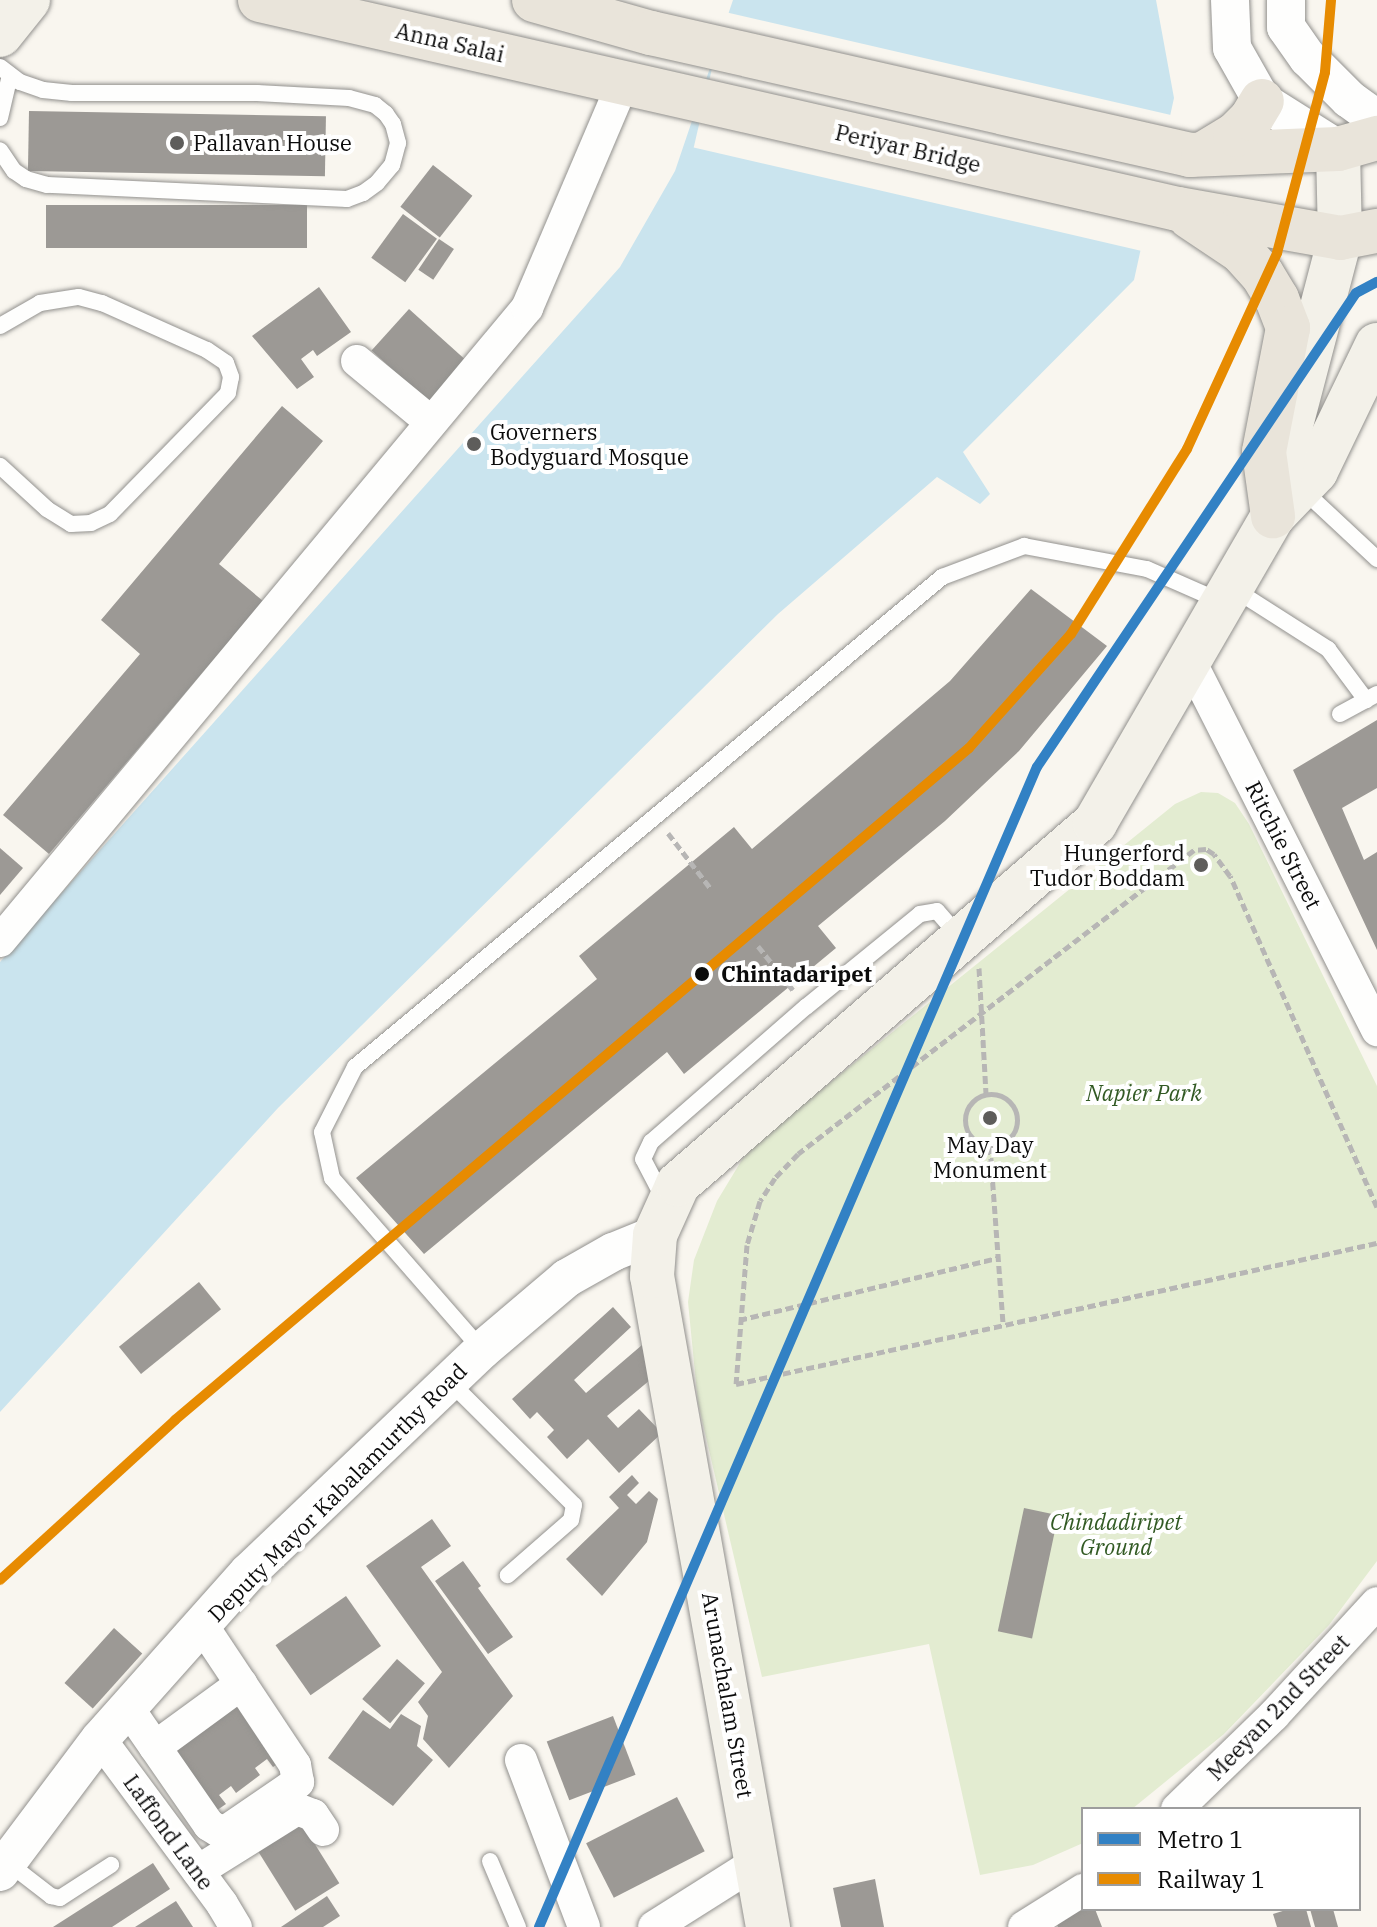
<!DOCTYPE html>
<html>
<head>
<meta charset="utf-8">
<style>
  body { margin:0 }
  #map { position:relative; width:1377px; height:1927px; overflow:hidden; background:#f9f6ef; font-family:"IBM Plex Serif",serif }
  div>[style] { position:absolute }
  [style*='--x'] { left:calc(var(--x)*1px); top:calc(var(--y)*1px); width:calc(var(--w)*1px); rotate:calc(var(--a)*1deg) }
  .green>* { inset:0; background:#e3ecd1 }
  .water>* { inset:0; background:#cae4ee }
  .pier>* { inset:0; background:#f9f6ef; transform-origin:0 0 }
  .building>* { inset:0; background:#9c9995; transform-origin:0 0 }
  .path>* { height:5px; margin-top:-2.5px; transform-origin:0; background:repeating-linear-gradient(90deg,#b7b6b5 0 8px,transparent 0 12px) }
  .path>.ring { margin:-2.5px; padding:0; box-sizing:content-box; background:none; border:5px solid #b7b6b5; border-radius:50% }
  .roads { filter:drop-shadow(0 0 2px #92918e) drop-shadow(0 0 2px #92918e) }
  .service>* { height:16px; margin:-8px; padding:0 8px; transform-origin:8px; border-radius:8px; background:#fefefd }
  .minor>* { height:32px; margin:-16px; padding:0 16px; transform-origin:16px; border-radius:16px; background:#fefefd }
  .tertiary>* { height:38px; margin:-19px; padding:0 19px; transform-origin:19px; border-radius:19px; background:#fefefd }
  .secondary>* { height:44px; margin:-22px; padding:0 22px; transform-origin:22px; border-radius:22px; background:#f3f1e9 }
  .primary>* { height:44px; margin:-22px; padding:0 22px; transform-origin:22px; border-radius:22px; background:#e9e4da }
  .rail-1>* { height:10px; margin:-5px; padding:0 5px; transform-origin:5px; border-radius:5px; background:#e78b01 }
  .metro-1>* { height:10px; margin:-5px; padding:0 5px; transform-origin:5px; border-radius:5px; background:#3281c4 }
  .dots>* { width:22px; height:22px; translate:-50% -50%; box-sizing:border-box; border:4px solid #fff; border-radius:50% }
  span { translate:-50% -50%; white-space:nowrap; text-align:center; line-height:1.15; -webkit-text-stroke:8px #fff; paint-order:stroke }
  .street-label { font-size:22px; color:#0b0b0b }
  .poi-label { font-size:22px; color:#0b0b0b }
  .left { translate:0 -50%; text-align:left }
  .right { translate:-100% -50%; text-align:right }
  .stop-label { font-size:22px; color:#0b0b0b; font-weight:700 }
  .park-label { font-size:22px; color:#325a24; font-style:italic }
  .legend { position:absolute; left:1081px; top:1807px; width:280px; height:104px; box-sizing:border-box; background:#fff; border:2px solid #9d9d9d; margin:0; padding:10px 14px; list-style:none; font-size:24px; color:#0b0b0b }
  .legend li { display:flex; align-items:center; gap:16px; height:40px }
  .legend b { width:40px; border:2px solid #9d9d9d }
</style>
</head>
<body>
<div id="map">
  <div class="green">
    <i style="clip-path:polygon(1201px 792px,1218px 793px,1235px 803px,1249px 824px,1377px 1086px,1377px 1561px,1329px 1625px,1224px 1734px,1132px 1809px,1083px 1809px,1083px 1843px,1033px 1865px,980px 1875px,929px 1644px,762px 1677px,698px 1403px,688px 1302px,694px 1260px,717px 1201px,743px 1158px,770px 1131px,1175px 804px)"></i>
  </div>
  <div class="water">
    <i style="clip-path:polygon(733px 0,1156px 0,1174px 98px,1134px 280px,963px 452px,990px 494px,980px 504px,937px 477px,778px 614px,278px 1108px,0 1412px,0 962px,620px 267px,675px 171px)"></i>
  </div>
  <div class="pier">
    <i style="left:725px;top:12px;width:461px;height:139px;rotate:13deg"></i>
  </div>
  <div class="building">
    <i style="left:29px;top:111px;width:297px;height:60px;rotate:1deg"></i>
    <i style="left:433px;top:165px;width:50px;height:53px;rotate:38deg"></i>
    <i style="left:46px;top:205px;width:261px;height:43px"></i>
    <i style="left:403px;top:214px;width:42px;height:54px;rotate:36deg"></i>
    <i style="left:439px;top:239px;width:18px;height:37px;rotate:34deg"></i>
    <i style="clip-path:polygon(319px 287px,351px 332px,317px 356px,313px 350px,301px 359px,314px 377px,297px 389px,252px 336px)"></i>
    <i style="left:409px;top:309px;width:86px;height:56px;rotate:42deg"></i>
    <i style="clip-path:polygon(282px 406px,323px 441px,219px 564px,263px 601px,49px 854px,3px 815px,140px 654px,101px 620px)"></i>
    <i style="clip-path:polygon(1031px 589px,1107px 646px,1019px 751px,945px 821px,818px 926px,836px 948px,684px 1074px,667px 1052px,424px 1254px,356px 1178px,597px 979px,579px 956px,734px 827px,752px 849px,950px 681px)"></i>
    <i style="clip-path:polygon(1377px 720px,1377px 788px,1342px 808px,1364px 860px,1377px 852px,1377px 950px,1293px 770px)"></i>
    <i style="clip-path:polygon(0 848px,23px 868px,0 895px)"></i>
    <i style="left:199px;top:1282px;width:35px;height:103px;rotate:51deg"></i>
    <i style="clip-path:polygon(613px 1307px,631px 1327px,574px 1380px,586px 1393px,642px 1345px,650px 1380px,607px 1416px,618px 1428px,639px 1409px,662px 1433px,619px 1473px,588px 1439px,567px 1459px,547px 1437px,554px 1430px,537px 1412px,530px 1419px,512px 1399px)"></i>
    <i style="clip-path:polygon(632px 1475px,639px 1483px,627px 1495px,636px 1504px,649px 1491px,658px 1499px,647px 1542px,602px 1596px,566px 1559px,619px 1508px,609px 1497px)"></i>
    <i style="left:1024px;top:1508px;width:35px;height:126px;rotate:12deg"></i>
    <i style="clip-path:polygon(432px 1519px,451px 1546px,421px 1567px,513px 1696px,449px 1768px,423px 1739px,428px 1716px,418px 1702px,442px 1672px,366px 1566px)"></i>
    <i style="clip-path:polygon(463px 1561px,481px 1586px,478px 1588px,513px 1637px,488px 1654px,435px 1581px)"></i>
    <i style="left:346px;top:1596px;width:61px;height:86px;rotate:55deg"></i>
    <i style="left:114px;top:1628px;width:38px;height:74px;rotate:42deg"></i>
    <i style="left:397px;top:1659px;width:37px;height:53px;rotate:41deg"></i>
    <i style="clip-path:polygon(236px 1692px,286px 1758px,273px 1767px,267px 1759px,255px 1768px,260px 1775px,236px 1793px,231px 1786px,219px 1795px,226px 1804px,210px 1815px,160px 1751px)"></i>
    <i style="clip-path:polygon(363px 1710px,390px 1729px,401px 1714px,421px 1726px,417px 1746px,433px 1760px,393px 1806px,328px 1758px)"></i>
    <i style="left:613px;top:1716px;width:63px;height:71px;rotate:69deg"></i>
    <i style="left:677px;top:1797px;width:61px;height:102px;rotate:63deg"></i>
    <i style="left:298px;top:1817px;width:78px;height:52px;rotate:58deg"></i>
    <i style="clip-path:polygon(153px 1863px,170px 1889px,112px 1927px,53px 1927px)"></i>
    <i style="clip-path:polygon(875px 1879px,884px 1927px,841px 1927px,833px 1888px)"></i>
    <i style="clip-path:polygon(327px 1896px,340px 1916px,323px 1927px,281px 1927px)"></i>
    <i style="clip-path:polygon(176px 1901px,193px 1927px,135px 1927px)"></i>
    <i style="clip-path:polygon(1083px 1903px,1083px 1909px,1095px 1909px,1102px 1927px,1058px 1927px,1056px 1922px)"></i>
    <i style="clip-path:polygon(1289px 1909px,1306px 1909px,1311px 1927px,1277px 1927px,1273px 1914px)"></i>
    <i style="clip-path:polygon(1310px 1909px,1333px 1909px,1338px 1927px,1315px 1927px)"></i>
  </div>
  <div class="path">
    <i style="--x:668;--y:833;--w:71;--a:52.5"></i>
    <i style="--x:758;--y:946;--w:56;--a:51.5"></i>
    <i style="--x:979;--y:968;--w:126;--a:86.8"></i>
    <i class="ring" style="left:965px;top:1094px;width:47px;height:47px"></i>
    <i style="--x:990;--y:1146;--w:179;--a:85.8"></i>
    <i style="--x:1377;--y:1207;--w:362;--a:-113.9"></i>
    <i style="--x:1230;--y:876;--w:27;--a:-126"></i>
    <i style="--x:1214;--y:854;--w:9;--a:-148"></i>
    <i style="--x:1206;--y:849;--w:12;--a:175"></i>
    <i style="--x:1194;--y:850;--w:499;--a:142.5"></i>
    <i style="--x:798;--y:1154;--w:33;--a:134"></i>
    <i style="--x:775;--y:1178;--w:27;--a:123"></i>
    <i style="--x:760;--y:1201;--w:46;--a:106.5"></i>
    <i style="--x:747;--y:1245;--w:139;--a:94.5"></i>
    <i style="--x:736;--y:1384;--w:656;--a:-12.41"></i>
    <i style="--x:739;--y:1320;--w:266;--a:-13.5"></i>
  </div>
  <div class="roads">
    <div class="service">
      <i style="--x:0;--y:67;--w:25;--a:37"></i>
      <i style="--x:20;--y:82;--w:24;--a:19"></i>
      <i style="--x:43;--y:90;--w:29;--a:6"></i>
      <i style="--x:72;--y:93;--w:185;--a:0"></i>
      <i style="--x:257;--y:93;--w:92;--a:3.1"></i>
      <i style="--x:349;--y:98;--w:27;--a:15"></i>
      <i style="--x:375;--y:105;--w:14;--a:39"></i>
      <i style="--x:386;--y:114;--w:12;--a:55"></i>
      <i style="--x:393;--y:124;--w:20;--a:75"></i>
      <i style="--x:398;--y:143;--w:23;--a:105"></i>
      <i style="--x:392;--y:165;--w:23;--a:130"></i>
      <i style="--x:377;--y:183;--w:17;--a:144"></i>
      <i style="--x:363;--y:193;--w:17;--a:159"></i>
      <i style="--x:347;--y:199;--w:300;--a:-177.3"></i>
      <i style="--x:47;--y:185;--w:22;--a:-164"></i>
      <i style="--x:26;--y:179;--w:14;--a:-146"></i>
      <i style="--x:14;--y:171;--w:25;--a:-124"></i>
      <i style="--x:0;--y:118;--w:44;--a:-76.9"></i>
      <i style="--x:0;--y:326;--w:46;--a:-29.9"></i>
      <i style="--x:40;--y:303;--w:39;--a:-9"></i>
      <i style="--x:79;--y:297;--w:24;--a:15"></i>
      <i style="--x:102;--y:303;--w:115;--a:24.1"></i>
      <i style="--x:207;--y:350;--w:23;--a:34"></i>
      <i style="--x:226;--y:363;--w:15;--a:70"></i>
      <i style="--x:231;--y:377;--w:16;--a:101"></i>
      <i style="--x:228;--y:393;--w:169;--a:134.3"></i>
      <i style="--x:110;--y:514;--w:21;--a:155"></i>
      <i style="--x:91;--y:523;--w:20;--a:177"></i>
      <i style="--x:71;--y:524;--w:28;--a:-148"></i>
      <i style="--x:47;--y:509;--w:64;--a:-137.5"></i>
      <i style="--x:1302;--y:489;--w:103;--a:43"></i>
      <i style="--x:1234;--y:589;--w:112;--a:32.6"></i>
      <i style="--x:1328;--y:649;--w:64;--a:53.3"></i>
      <i style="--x:1340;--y:714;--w:42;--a:-28.4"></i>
      <i style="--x:665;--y:1201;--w:47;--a:-117.6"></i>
      <i style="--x:643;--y:1159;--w:19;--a:-65"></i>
      <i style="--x:651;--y:1142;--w:206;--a:-41.1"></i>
      <i style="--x:806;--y:1007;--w:147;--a:-39.2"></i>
      <i style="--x:920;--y:914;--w:17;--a:-10"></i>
      <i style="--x:937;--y:911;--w:37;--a:49"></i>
      <i style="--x:482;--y:1350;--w:228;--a:-131.1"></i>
      <i style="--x:332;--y:1178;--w:47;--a:-102.3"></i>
      <i style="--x:322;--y:1132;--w:73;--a:-63.1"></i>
      <i style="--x:355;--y:1067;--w:765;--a:-39.85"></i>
      <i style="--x:942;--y:577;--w:88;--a:-20.7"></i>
      <i style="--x:1024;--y:546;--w:125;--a:10.6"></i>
      <i style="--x:1147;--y:569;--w:82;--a:23.7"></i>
      <i style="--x:449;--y:1381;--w:176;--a:44.8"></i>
      <i style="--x:574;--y:1505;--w:15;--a:101"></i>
      <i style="--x:571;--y:1520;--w:84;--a:138.9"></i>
      <i style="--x:490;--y:1861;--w:72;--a:67"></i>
      <i style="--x:7;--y:1862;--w:56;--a:37.7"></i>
      <i style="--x:51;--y:1896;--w:9;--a:13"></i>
      <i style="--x:60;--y:1898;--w:61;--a:-32.9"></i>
    </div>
    <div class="minor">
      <i style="--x:357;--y:361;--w:96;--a:39.5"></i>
      <i style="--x:1190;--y:661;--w:414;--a:63.1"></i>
      <i style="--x:0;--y:941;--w:824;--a:-50.22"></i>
      <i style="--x:527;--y:308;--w:247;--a:-66.9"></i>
      <i style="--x:128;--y:1708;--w:142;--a:55.3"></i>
      <i style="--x:209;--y:1825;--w:12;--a:31"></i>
      <i style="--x:219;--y:1831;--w:9;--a:-6"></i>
      <i style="--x:228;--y:1830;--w:85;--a:-34.4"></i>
      <i style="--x:298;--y:1782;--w:17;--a:-100"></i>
      <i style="--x:295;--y:1765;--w:168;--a:-123.6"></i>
      <i style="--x:100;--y:1739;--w:205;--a:53.5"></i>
      <i style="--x:222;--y:1904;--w:27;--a:59"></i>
      <i style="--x:155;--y:1747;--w:107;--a:-36.2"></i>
      <i style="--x:521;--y:1760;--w:178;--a:69.3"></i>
      <i style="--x:1177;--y:1809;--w:135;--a:-44.1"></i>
      <i style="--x:1274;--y:1715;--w:152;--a:-47.4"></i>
      <i style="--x:198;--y:1871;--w:117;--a:-32.1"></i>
      <i style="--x:297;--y:1809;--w:17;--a:21"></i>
      <i style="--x:313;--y:1815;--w:18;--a:56"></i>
      <i style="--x:654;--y:1927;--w:122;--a:-32.3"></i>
      <i style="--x:1024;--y:1927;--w:70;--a:-32.1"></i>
    </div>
    <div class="tertiary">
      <i style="--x:1230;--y:0;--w:48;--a:87.6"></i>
      <i style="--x:1232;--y:48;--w:61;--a:60.5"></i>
      <i style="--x:1262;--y:101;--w:90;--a:32.3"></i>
      <i style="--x:1286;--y:0;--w:27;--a:90"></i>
      <i style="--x:1286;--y:27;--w:38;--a:55"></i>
      <i style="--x:1308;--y:58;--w:58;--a:45"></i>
      <i style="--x:1349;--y:99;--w:34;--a:36"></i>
      <i style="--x:0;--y:1872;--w:166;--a:-53.1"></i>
      <i style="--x:100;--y:1739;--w:224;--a:-48.3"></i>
      <i style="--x:249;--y:1572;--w:322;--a:-43.6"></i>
      <i style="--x:482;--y:1350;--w:111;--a:-40.3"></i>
      <i style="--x:567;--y:1278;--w:53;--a:-29.5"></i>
      <i style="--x:613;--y:1252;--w:45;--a:-22"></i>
    </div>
    <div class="secondary">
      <i style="--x:0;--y:35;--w:45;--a:-51.3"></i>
      <i style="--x:1273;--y:516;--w:62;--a:-46.3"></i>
      <i style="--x:1316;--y:471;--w:140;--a:-64.2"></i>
      <i style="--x:768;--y:1927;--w:661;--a:-100.1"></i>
      <i style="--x:652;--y:1276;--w:41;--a:-85.8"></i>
      <i style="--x:655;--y:1235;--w:56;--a:-65.7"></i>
      <i style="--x:678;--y:1184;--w:552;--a:-40.88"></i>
      <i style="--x:1095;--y:823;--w:355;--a:-59.9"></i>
      <i style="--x:1273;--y:516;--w:69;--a:-80"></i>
      <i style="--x:1285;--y:448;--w:217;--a:-75.3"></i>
      <i style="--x:1340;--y:238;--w:89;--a:-91.3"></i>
    </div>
    <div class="primary">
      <i style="--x:260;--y:0;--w:941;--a:12.83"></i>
      <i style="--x:1178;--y:209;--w:165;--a:10.1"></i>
      <i style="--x:1340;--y:238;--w:38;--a:-11"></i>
      <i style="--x:534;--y:0;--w:122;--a:15.8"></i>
      <i style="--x:651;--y:33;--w:553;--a:12.75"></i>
      <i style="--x:1190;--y:155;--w:148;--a:-2.3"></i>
      <i style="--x:1338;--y:149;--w:41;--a:-15.8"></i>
      <i style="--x:1203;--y:154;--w:37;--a:-31"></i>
      <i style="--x:1235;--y:135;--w:23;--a:-45"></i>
      <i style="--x:1251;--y:119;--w:21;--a:-59"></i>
      <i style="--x:1190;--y:217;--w:61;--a:33.7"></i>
      <i style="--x:1241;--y:251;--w:31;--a:48"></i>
      <i style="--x:1262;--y:274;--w:29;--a:59"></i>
      <i style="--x:1277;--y:299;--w:31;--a:69"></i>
      <i style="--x:1288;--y:328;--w:126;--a:101"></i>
      <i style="--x:1264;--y:452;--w:65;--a:82"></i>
    </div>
  </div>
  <div class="rail-1">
    <i style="--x:0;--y:1580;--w:237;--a:-42.4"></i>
    <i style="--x:175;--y:1420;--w:1040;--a:-40.24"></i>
    <i style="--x:969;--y:748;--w:153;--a:-48.2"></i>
    <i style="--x:1071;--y:634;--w:218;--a:-57.9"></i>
    <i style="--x:1187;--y:449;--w:216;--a:-65.3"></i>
    <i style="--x:1277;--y:253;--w:187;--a:-75.1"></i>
    <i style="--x:1325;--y:72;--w:72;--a:-85.2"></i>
  </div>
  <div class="metro-1">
    <i style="--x:539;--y:1927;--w:1262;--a:-66.77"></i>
    <i style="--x:1037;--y:767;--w:571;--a:-56.06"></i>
    <i style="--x:1356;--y:293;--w:24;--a:-28"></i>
  </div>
  <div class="dots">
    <i style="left:177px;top:143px;background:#5e5d5b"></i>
    <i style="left:474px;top:444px;background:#5e5d5b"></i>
    <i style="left:1201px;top:865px;background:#5e5d5b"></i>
    <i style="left:702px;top:974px;background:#0b0b0b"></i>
    <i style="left:990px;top:1118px;background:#5e5d5b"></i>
  </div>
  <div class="street-label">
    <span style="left:450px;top:42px;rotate:13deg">Anna Salai</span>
    <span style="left:908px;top:148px;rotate:13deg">Periyar Bridge</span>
    <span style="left:1284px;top:845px;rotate:63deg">Ritchie Street</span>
    <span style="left:337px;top:1492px;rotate:-45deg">Deputy Mayor Kabalamurthy Road</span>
    <span style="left:728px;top:1695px;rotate:80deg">Arunachalam Street</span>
    <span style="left:1278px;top:1707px;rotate:-46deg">Meeyan 2nd Street</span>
    <span style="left:169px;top:1832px;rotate:54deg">Laffond Lane</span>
  </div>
  <div class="poi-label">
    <span class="left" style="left:193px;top:143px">Pallavan House</span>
    <span class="left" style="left:490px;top:444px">Governers<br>Bodyguard Mosque</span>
    <span class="right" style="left:1185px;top:865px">Hungerford<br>Tudor Boddam</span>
    <span style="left:990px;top:1157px">May Day<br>Monument</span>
  </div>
  <div class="stop-label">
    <span class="left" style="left:721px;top:974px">Chintadaripet</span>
  </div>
  <div class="park-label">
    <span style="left:1144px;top:1093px">Napier Park</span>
    <span style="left:1116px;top:1534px">Chindadiripet<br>Ground</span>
  </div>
  <ul class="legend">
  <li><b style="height:10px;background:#3281c4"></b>Metro 1</li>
  <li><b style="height:10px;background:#e78b01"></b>Railway 1</li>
  </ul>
</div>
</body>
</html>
